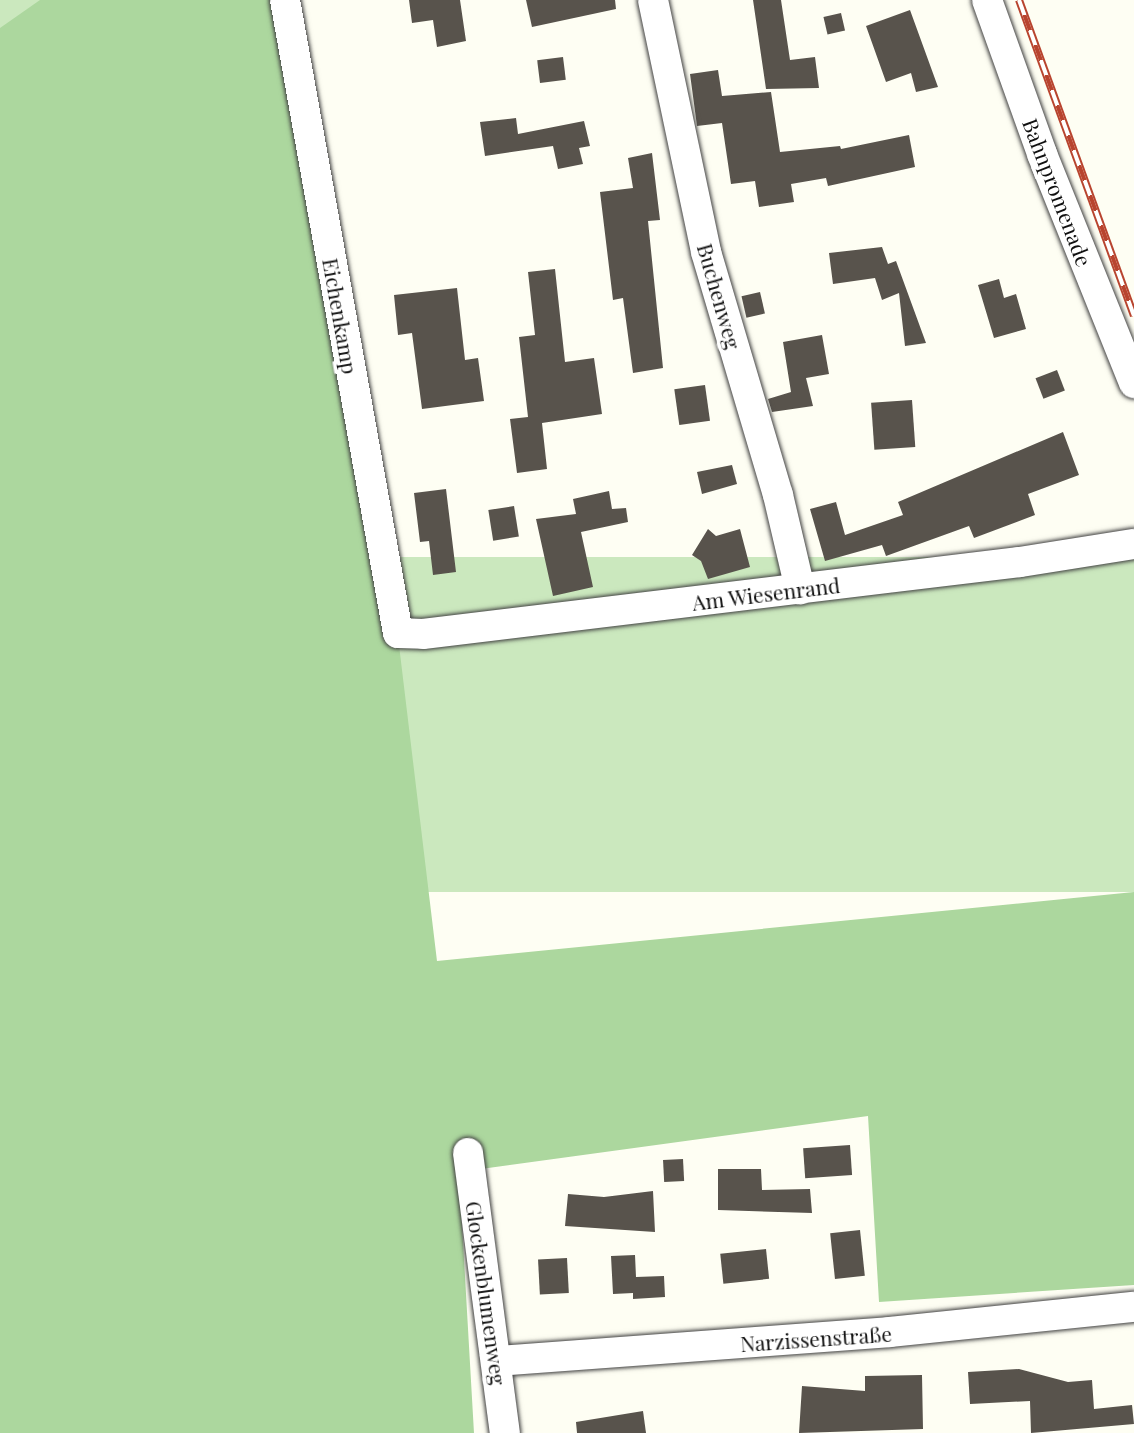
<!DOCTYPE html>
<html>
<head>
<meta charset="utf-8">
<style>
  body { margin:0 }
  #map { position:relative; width:1134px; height:1433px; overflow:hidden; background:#fefef3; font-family:"Playfair Display",serif }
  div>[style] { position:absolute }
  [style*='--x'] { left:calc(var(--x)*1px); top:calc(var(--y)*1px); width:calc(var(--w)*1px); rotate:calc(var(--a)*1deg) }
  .green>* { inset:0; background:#cbe8be; transform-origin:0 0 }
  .forest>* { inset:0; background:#acd79e }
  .building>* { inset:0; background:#58534c; transform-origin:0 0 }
  .roads { filter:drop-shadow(0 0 2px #434343) drop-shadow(0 0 2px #434343) }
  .minor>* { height:30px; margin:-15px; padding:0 15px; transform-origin:15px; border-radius:15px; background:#fff }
  .rail>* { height:8px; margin-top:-4px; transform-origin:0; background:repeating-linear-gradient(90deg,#fff 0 16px,#b8442f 0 32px); box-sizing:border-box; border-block:2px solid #b8442f }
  span { translate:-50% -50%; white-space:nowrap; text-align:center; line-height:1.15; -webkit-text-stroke:7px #fff; paint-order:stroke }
  .street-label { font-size:21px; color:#101010 }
</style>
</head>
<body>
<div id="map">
  <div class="green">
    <i style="clip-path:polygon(0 0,45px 0,0 32px)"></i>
    <i style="left:1134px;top:557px;width:335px;height:740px;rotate:90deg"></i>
  </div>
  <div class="forest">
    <i style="clip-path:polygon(40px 0,285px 0,399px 645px,437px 961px,1134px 892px,1134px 1285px,879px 1302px,868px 1116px,459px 1172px,474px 1433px,0 1433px,0 28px)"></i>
  </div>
  <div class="building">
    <i style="clip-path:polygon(409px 0,460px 0,466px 41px,437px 47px,433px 20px,412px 23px)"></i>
    <i style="clip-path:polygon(526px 0,615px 0,616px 9px,532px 27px)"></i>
    <i style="clip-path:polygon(753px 0,781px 0,790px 60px,815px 57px,819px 88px,766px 89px)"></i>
    <i style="clip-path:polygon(910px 10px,938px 87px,916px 92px,911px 73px,886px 82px,866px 26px)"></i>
    <i style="left:841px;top:13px;width:18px;height:18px;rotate:77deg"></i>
    <i style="left:563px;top:57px;width:23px;height:26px;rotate:83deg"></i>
    <i style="clip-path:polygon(718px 70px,722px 96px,771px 92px,780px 152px,840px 146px,841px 149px,909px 135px,915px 167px,828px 186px,826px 178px,791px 184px,794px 202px,759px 207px,755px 181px,731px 184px,722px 123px,697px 126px,690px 74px)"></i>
    <i style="clip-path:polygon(516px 118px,518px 134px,584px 121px,590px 146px,579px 148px,583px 164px,558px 169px,553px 146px,485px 156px,480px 122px)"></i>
    <i style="clip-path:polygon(652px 153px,660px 220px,648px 221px,663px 368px,633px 373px,623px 298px,613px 300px,600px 192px,633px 188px,628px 158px)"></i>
    <i style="clip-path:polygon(882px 247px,888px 264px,896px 261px,926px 343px,905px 346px,899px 293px,882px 300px,875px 278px,833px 284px,829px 253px)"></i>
    <i style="clip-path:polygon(555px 269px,565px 362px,594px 358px,602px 414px,542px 423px,547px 469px,517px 473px,510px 419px,528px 417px,519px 337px,535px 335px,528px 272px)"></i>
    <i style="clip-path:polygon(999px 279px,1004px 298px,1016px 294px,1026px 329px,994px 338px,978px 285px)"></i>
    <i style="clip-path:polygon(457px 288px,465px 360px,478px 358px,484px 401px,422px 409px,412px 333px,398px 335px,394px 295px)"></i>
    <i style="left:760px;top:292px;width:22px;height:19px;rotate:77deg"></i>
    <i style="clip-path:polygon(822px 335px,829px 374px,806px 378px,813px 406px,772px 412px,768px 399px,791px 392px,783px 342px)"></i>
    <i style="left:1057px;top:370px;width:22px;height:23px;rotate:69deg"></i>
    <i style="left:705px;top:385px;width:36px;height:31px;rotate:82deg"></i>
    <i style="left:912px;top:400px;width:47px;height:41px;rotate:86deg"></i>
    <i style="clip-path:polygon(1063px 432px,1079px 475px,1028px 494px,1035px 515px,974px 538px,969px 526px,886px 556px,882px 545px,825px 561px,810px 509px,836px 502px,845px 535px,903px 515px,898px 502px)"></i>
    <i style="clip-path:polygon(732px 465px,737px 484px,702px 494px,697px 472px)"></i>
    <i style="clip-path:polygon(446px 489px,456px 572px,433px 575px,429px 541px,420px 542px,414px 493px)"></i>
    <i style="clip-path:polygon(609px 491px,612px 509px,626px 508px,628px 522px,581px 532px,593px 587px,553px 596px,536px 519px,576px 514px,573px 499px)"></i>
    <i style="left:514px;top:506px;width:31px;height:26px;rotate:81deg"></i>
    <i style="clip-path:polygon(708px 529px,716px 536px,740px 529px,750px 567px,708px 579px,701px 561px,692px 555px)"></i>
    <i style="left:850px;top:1145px;width:30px;height:47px;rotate:86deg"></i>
    <i style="left:683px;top:1159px;width:22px;height:20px;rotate:87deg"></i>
    <i style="clip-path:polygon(718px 1169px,761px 1169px,762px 1190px,810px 1189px,812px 1213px,718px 1210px)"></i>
    <i style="clip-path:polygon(653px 1191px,655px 1232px,565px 1226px,568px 1194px,604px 1197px)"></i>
    <i style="left:860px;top:1230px;width:46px;height:30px;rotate:84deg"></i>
    <i style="left:766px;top:1249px;width:30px;height:46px;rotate:84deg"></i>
    <i style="clip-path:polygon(635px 1255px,636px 1277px,664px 1276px,665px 1297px,633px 1299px,633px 1293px,613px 1294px,611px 1256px)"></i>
    <i style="left:567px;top:1258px;width:35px;height:29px;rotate:87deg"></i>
    <i style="clip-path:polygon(1019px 1369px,1068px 1382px,1092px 1380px,1094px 1409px,1132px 1405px,1134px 1424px,1031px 1433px,1030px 1401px,970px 1404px,968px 1372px)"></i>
    <i style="clip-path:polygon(922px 1375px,923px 1429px,799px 1433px,802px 1386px,865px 1391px,865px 1376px)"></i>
    <i style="clip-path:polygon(643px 1411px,646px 1433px,577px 1433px,576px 1422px)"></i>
  </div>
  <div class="roads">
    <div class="minor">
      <i style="--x:285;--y:0;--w:643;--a:79.88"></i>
      <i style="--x:398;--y:633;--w:25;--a:2"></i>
      <i style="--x:423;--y:634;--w:601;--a:-6.88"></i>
      <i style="--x:1020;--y:562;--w:115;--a:-9"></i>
      <i style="--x:653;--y:0;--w:258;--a:78.1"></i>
      <i style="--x:706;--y:252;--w:253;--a:73.5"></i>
      <i style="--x:778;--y:495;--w:97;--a:76.8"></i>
      <i style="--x:987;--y:0;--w:164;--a:70.3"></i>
      <i style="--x:1042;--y:154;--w:247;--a:68.1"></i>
      <i style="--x:468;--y:1153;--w:282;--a:82.5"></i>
      <i style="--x:497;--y:1361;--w:394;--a:-4.2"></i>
      <i style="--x:890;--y:1332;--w:245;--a:-5.9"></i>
    </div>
  </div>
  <div class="rail">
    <i style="--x:1019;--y:0;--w:336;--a:70"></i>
  </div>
  <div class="street-label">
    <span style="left:1058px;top:192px;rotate:69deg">Bahnpromenade</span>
    <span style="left:720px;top:296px;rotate:74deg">Buchenweg</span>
    <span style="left:341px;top:316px;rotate:80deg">Eichenkamp</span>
    <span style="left:766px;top:593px;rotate:-7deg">Am Wiesenrand</span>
    <span style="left:487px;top:1293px;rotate:82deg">Glockenblumenweg</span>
    <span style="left:816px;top:1338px;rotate:-4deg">Narzissenstraße</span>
  </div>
</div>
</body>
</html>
